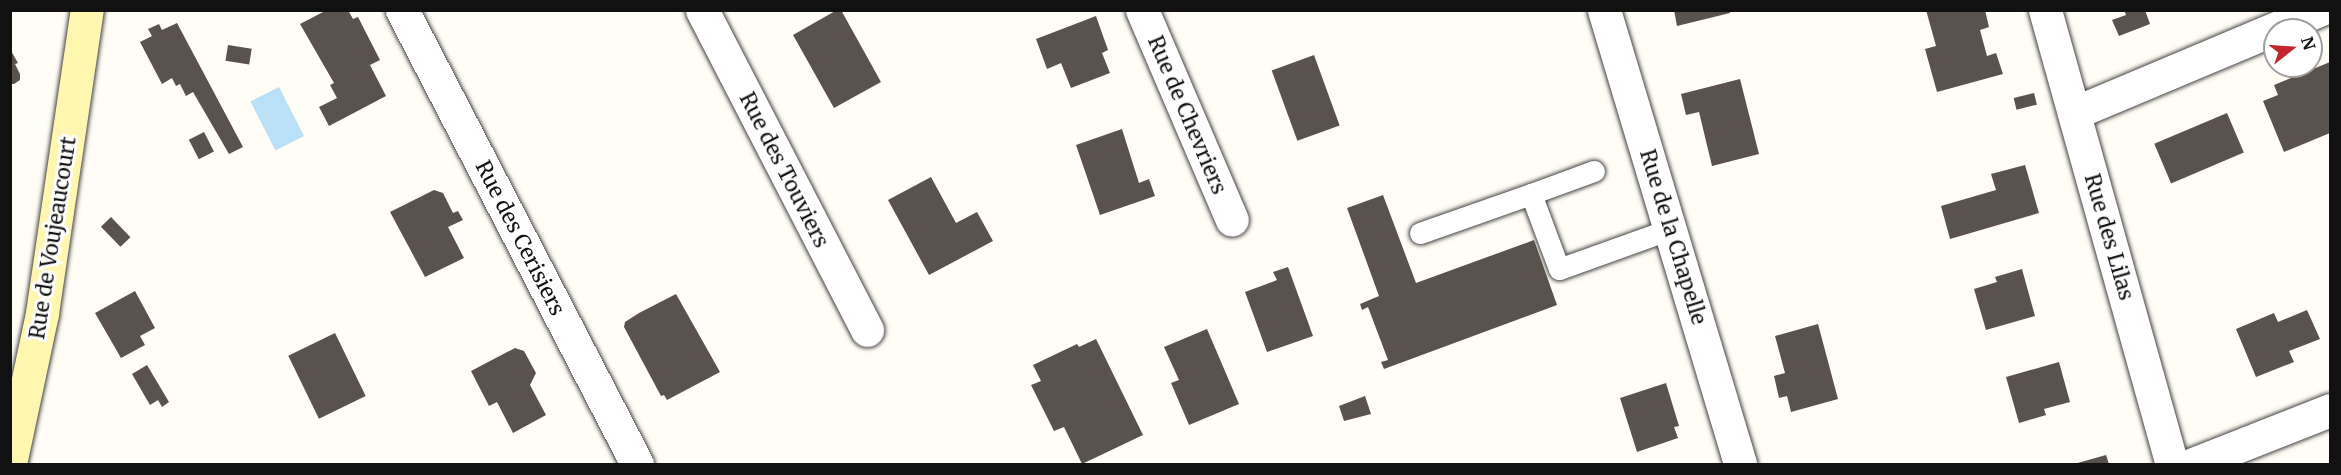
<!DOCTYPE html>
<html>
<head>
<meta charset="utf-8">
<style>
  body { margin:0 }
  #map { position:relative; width:2341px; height:475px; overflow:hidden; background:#fffdf5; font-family:Merriweather,serif }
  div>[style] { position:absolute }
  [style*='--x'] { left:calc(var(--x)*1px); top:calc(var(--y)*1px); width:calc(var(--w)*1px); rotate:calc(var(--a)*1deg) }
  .water>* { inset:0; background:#b9e0f7; transform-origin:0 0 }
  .building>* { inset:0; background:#5a524d; transform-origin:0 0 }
  .roads { filter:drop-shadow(0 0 2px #444) drop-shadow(0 0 2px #444) }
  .lane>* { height:21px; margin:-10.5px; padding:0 10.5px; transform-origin:10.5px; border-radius:10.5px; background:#fff }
  .street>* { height:33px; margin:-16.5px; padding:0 16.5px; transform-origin:16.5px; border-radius:16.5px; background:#fff }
  .secondary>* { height:33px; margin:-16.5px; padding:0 16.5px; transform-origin:16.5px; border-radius:16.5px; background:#fff6b0 }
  span { translate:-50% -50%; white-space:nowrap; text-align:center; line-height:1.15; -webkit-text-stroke:6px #fff; paint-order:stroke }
  .street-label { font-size:21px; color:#111 }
  .frame { position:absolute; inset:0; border:12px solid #111; pointer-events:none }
  .north { position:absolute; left:2263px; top:18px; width:60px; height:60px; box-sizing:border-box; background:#fff; border:2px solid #a0a0a0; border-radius:50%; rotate:73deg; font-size:16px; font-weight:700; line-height:24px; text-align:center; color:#111 }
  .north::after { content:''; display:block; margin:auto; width:21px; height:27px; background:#c4262e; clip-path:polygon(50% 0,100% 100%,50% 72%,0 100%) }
</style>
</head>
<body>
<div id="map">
  <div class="water">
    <i style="left:279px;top:87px;width:55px;height:32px;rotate:63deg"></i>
  </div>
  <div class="building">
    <i style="clip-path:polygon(327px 10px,348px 10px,353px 19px,358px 17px,380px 60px,370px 65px,386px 96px,329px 126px,319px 107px,337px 98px,330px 85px,334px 83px,300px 24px)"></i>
    <i style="clip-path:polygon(837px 10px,841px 10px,881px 82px,834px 108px,793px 35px)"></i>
    <i style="clip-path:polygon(1674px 10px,1730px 10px,1730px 13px,1677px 26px)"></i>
    <i style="clip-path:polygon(1926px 10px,1985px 10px,1989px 27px,1980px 30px,1987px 56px,1996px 53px,2003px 74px,1937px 92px,1925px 49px,1936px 46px)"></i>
    <i style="clip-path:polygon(2124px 10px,2145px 10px,2150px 24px,2119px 36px,2112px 20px,2126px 15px)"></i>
    <i style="clip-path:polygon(1096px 16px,1108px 50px,1102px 53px,1110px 73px,1071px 88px,1061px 63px,1047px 69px,1036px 39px)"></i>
    <i style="clip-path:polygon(177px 23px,243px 147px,229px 154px,193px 92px,186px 96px,180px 84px,176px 86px,172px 78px,162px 84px,140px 42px,152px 36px,148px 29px,159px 24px,162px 30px)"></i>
    <i style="left:228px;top:45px;width:24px;height:16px;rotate:9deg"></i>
    <i style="clip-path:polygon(10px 49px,18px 63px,15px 64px,20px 74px,20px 80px,14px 84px,10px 84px)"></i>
    <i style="left:1314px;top:55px;width:75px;height:45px;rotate:70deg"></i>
    <i style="clip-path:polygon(2330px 62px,2330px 133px,2284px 152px,2263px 101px,2278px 95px,2274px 85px)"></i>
    <i style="clip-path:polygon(1740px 79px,1759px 154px,1712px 166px,1699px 112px,1686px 115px,1681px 94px)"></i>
    <i style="left:2034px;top:93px;width:12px;height:21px;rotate:76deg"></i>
    <i style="left:2227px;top:113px;width:43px;height:79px;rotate:67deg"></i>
    <i style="clip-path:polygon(1122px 129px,1139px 183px,1149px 179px,1155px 196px,1100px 215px,1076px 145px)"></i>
    <i style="left:204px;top:132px;width:22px;height:17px;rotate:63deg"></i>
    <i style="clip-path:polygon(2025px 165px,2039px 213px,1950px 239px,1941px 206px,1996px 190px,1991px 174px)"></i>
    <i style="clip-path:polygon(931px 177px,956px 223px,977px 212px,993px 241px,929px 275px,888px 200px)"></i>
    <i style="clip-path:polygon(434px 190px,443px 193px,453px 213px,458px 211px,463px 220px,448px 227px,464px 258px,425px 277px,390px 212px)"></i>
    <i style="clip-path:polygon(1383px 195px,1416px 283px,1534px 240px,1557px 305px,1384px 369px,1381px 362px,1388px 360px,1368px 307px,1362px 310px,1360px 304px,1379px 296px,1347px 208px)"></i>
    <i style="left:111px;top:217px;width:28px;height:14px;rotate:46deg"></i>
    <i style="clip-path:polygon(1288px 267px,1313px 336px,1267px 352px,1245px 292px,1277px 280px,1273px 272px)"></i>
    <i style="clip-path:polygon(2022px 269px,2035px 316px,1986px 330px,1974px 289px,1997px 282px,1995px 277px)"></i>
    <i style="clip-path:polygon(135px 291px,155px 328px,140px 336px,145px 345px,121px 358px,95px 313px)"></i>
    <i style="clip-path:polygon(676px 294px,720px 372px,667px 400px,664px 395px,661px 396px,624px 327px,625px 322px,639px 313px)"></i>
    <i style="clip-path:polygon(2307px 310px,2320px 339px,2289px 351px,2294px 362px,2256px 377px,2236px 329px,2274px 313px,2278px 322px)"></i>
    <i style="clip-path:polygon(1818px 324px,1838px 399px,1791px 412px,1787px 396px,1779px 398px,1774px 376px,1785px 373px,1775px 336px)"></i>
    <i style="clip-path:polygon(1207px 329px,1239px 404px,1189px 425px,1171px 383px,1179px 380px,1164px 347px)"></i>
    <i style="left:335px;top:333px;width:70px;height:52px;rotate:64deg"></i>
    <i style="clip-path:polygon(1096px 339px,1143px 435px,1082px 464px,1064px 427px,1054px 431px,1031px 385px,1041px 381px,1033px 365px,1077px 344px,1079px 347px)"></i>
    <i style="clip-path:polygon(515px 348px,524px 351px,536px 373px,530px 385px,546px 415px,513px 433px,497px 402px,489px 406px,471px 371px)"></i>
    <i style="clip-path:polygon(2059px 362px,2070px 402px,2044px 409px,2046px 415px,2019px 423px,2006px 377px)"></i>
    <i style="clip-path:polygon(147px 365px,169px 402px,162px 407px,158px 400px,150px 405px,132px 374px)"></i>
    <i style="clip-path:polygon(1666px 383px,1679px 426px,1674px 427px,1678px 438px,1637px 452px,1620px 398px)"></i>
    <i style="clip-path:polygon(1365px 396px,1371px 414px,1344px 421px,1339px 406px)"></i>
    <i style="clip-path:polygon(2106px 455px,2109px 464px,2074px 464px)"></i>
  </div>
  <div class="roads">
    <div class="lane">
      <i style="--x:1531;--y:194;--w:67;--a:-20.1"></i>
      <i style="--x:1420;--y:233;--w:118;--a:-19.4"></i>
      <i style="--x:1531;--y:194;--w:80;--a:69.5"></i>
      <i style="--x:1559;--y:269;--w:118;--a:-19.8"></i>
    </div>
    <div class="street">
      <i style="--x:402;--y:10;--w:511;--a:62.63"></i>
      <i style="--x:702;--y:10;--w:360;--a:62.7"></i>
      <i style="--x:1142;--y:10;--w:228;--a:66.8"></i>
      <i style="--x:1604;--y:10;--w:474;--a:73.3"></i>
      <i style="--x:2045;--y:10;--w:471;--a:74.4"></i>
      <i style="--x:2074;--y:113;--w:266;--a:-22.8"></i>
      <i style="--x:2193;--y:464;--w:147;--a:-21.5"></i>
    </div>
    <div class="secondary">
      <i style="--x:10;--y:464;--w:154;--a:-78"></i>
      <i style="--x:42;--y:313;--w:306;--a:-81.6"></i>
    </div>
  </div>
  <div class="street-label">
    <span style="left:1187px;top:115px;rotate:67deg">Rue de Chevriers</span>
    <span style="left:784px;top:170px;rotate:63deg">Rue des Touviers</span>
    <span style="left:1673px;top:237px;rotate:73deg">Rue de la Chapelle</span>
    <span style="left:2109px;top:237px;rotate:74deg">Rue des Lilas</span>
    <span style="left:53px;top:238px;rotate:-81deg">Rue de Voujeaucourt</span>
    <span style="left:520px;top:238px;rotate:63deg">Rue des Cerisiers</span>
  </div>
  <div class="frame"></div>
  <div class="north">N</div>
</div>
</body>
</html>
